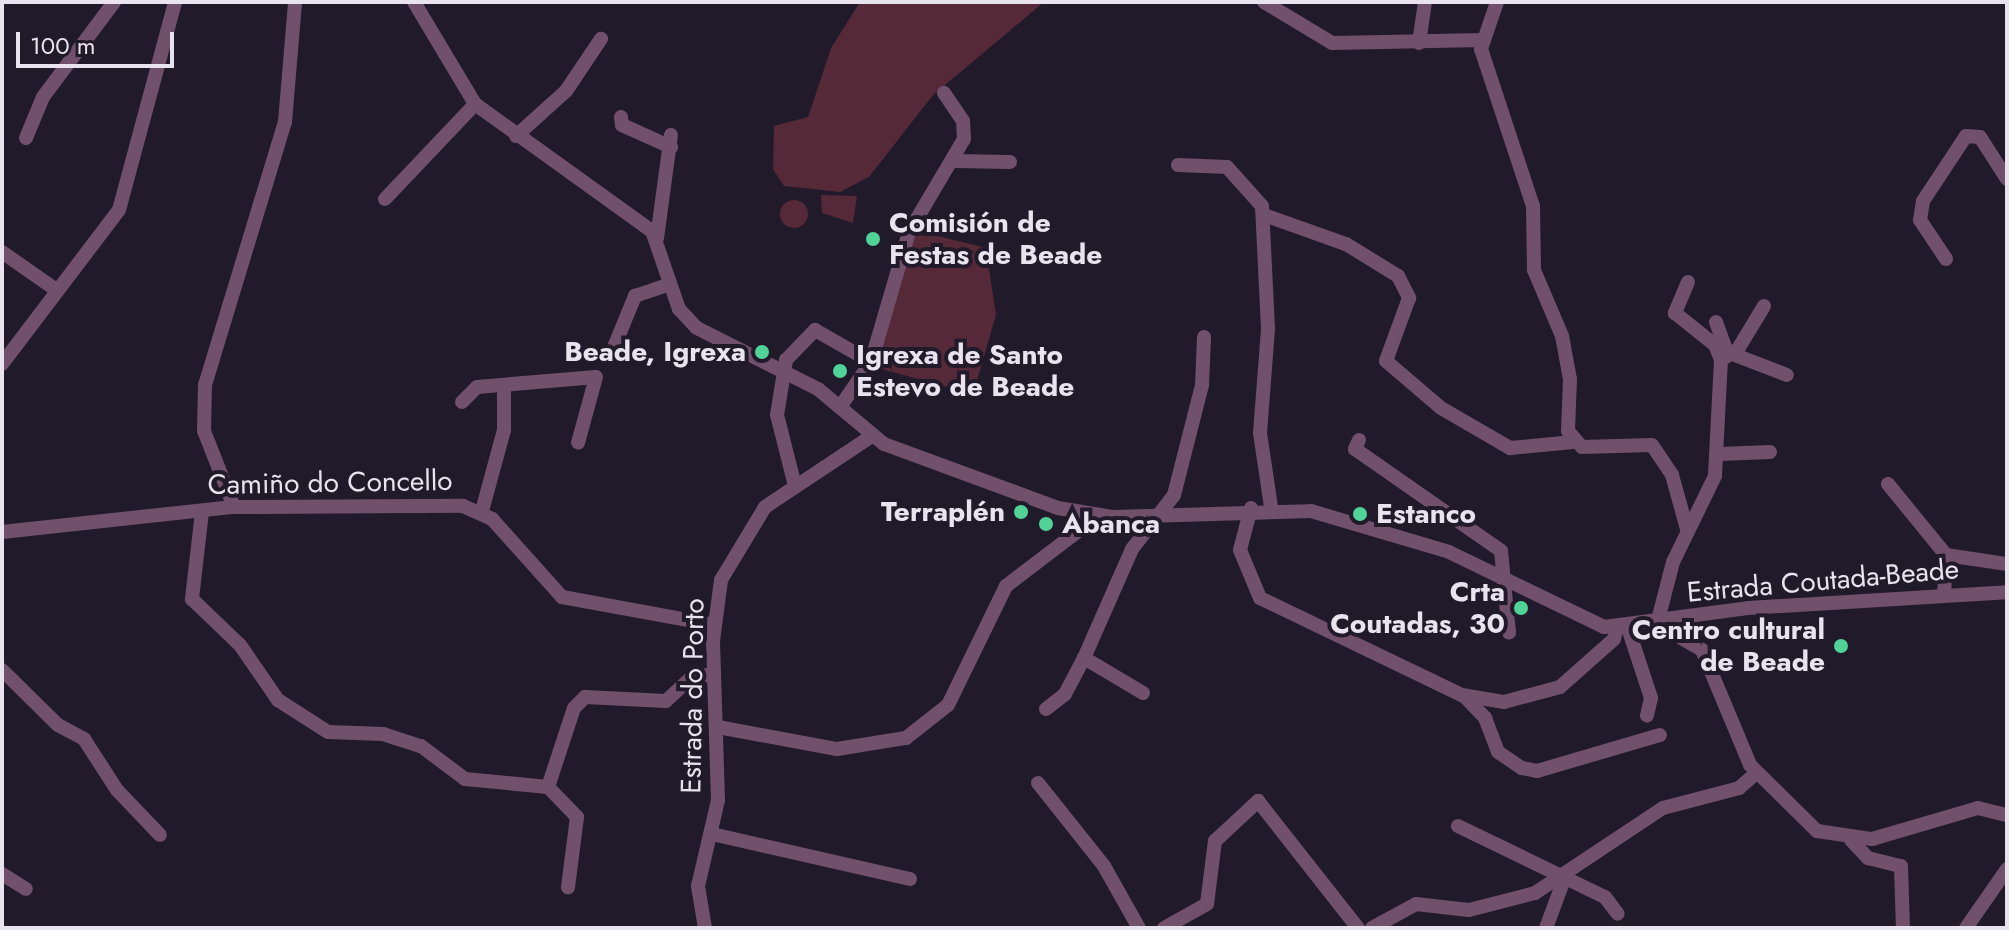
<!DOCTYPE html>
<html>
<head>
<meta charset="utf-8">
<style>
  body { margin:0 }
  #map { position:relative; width:2009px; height:930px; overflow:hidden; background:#201a2a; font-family:Jost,sans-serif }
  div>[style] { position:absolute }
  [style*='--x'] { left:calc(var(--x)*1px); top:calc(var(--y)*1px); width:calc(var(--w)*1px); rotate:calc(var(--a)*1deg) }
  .green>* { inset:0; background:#552938 }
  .round { border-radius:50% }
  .minor>* { height:14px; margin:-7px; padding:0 7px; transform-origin:7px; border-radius:7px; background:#71506c }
  .dots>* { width:22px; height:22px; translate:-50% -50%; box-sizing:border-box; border:4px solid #201a2a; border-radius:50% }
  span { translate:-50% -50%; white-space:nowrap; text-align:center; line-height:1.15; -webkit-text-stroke:8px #201a2a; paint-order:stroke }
  .poi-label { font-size:28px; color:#e8e3ef; font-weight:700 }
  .left { translate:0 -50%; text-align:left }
  .right { translate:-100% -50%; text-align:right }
  .street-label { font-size:28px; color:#e8e3ef }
  .frame { position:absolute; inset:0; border:4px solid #e8e3ef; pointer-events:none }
  .scale { position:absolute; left:16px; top:32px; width:158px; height:36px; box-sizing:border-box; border:4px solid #e8e3ef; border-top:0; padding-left:10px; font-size:24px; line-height:28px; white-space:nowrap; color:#e8e3ef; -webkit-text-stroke:6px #201a2a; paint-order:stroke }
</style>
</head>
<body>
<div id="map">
  <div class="green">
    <i style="clip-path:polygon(860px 2px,1044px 2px,933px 95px,869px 177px,840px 192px,784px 186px,773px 169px,774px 126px,808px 117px,831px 48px)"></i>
    <i style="clip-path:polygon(857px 196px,853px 223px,822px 213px,821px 195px)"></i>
    <i class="round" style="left:780px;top:200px;width:28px;height:28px"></i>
    <i style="clip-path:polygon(914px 230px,986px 248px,996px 315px,973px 394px,874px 367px)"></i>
  </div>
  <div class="minor">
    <i style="--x:414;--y:2;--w:119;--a:59.1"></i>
    <i style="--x:475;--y:104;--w:218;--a:35.7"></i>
    <i style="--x:652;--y:231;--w:83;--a:70.9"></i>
    <i style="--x:679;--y:309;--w:26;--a:47"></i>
    <i style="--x:697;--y:328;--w:136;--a:26.8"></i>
    <i style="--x:818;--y:389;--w:86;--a:39.8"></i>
    <i style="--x:884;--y:444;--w:185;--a:20.2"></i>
    <i style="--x:1058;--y:508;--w:56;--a:9.3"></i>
    <i style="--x:1113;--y:517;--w:198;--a:-1.7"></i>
    <i style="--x:1311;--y:511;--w:144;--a:16.5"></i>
    <i style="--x:1449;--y:552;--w:172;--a:25.8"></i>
    <i style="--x:1604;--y:627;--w:145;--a:-7.5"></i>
    <i style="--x:1748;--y:608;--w:259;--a:-3.5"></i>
    <i style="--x:1264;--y:2;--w:79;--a:31.1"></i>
    <i style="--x:1332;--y:43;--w:151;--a:-1.1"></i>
    <i style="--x:1497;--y:2;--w:50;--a:108.8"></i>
    <i style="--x:1481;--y:49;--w:165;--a:71.7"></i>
    <i style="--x:1533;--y:206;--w:64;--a:89.1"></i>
    <i style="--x:1534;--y:270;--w:72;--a:67"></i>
    <i style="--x:1562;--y:336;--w:44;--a:79.5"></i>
    <i style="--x:1570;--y:379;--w:52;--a:92.2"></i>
    <i style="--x:1568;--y:431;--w:21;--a:49"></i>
    <i style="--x:1582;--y:447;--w:70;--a:-1.6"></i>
    <i style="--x:1652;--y:445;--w:36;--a:56"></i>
    <i style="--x:1672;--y:475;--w:56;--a:74.5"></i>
    <i style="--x:1419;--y:43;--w:41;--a:-81.7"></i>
    <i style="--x:621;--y:117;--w:8;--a:83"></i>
    <i style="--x:622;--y:125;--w:54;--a:24.2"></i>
    <i style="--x:516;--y:136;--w:67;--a:-42"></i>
    <i style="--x:566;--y:91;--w:63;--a:-56.1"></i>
    <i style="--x:26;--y:138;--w:44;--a:-67.5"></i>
    <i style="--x:43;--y:97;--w:119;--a:-53.2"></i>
    <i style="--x:956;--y:161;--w:54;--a:1.1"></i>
    <i style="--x:1178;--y:165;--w:49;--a:2.3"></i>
    <i style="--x:1227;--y:167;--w:52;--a:48.1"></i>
    <i style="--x:1262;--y:206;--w:123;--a:87.2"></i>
    <i style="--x:1268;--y:329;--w:104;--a:94.4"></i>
    <i style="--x:1260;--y:433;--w:75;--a:81.5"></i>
    <i style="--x:385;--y:199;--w:131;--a:-46.5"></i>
    <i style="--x:1264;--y:215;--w:87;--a:19.5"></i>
    <i style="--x:1346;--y:244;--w:61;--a:31.6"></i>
    <i style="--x:1398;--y:276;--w:25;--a:63"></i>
    <i style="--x:1409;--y:298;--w:67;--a:110.1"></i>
    <i style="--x:1386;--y:361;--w:72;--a:40.5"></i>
    <i style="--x:1441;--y:408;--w:80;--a:30.1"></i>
    <i style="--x:1510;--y:448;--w:63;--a:-5.4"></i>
    <i style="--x:657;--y:238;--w:104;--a:-82.3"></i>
    <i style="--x:2;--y:252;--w:65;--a:34.9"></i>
    <i style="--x:1946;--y:259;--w:47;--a:-123.7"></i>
    <i style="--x:1920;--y:220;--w:19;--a:-81"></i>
    <i style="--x:1923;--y:201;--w:78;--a:-56.5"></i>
    <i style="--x:1966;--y:136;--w:14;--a:4"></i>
    <i style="--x:1980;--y:137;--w:50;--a:57.3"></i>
    <i style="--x:1688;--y:282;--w:34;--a:113"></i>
    <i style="--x:1675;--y:313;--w:51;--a:38.7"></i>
    <i style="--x:1715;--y:345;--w:16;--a:68"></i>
    <i style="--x:1764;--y:306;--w:50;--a:121.2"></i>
    <i style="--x:1738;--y:349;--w:20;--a:147"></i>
    <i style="--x:1721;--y:360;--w:116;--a:93"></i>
    <i style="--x:1715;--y:476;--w:96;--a:116"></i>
    <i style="--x:1673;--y:562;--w:64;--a:104.5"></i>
    <i style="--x:1657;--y:624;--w:52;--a:30"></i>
    <i style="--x:1702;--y:650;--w:125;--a:67.3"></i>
    <i style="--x:1750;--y:765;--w:94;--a:44.6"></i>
    <i style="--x:1817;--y:831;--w:56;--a:8.3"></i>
    <i style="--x:1872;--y:839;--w:110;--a:-16.3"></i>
    <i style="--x:1978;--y:808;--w:30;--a:14"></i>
    <i style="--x:1716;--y:322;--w:32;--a:70"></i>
    <i style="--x:1727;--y:352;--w:64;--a:21"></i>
    <i style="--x:612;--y:352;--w:61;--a:-67.7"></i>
    <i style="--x:635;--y:296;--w:36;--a:-19"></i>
    <i style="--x:2;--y:364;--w:193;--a:-52.8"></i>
    <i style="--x:119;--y:210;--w:215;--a:-74.9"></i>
    <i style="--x:462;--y:402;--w:21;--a:-45"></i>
    <i style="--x:477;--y:387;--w:119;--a:-4.8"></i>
    <i style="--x:596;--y:377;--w:68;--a:105.3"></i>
    <i style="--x:840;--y:407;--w:55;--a:-55.4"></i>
    <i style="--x:871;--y:362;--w:135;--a:-73.7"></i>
    <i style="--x:909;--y:232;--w:108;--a:-59.4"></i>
    <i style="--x:964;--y:139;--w:18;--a:-93"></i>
    <i style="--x:963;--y:121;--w:34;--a:-124"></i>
    <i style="--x:1359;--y:440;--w:10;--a:114"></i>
    <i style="--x:1355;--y:449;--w:178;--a:34.9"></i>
    <i style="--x:1501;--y:551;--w:82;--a:84.4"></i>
    <i style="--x:1720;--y:454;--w:50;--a:-2.3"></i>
    <i style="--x:794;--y:482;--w:69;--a:-104.2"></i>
    <i style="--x:777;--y:415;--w:56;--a:-80.7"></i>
    <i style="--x:786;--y:360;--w:42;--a:-46"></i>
    <i style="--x:815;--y:330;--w:64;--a:29.7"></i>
    <i style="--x:1888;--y:484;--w:92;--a:50.8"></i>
    <i style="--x:1946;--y:555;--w:62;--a:8.4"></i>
    <i style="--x:234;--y:507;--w:82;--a:-111.5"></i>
    <i style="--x:204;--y:431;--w:46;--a:-88.8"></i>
    <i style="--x:205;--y:385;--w:275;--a:-73.1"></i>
    <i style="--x:285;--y:122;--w:120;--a:-85.2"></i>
    <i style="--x:1251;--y:508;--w:43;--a:104.7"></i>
    <i style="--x:1240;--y:550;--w:52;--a:67.4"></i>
    <i style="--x:1260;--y:598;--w:224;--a:25.7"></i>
    <i style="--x:1462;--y:695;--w:43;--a:9.5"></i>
    <i style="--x:1504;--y:702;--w:58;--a:-15"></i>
    <i style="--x:1560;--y:687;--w:72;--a:-41.6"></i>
    <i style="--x:1614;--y:639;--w:12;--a:-76"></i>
    <i style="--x:482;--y:511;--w:84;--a:-74.8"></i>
    <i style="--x:504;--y:430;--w:45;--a:-90"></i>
    <i style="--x:202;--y:512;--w:88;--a:96.6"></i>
    <i style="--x:192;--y:599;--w:66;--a:43.8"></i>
    <i style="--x:240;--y:645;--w:67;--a:55.4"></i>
    <i style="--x:278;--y:700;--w:59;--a:32.6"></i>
    <i style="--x:328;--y:732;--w:55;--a:2.1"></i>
    <i style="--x:383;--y:734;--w:40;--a:18"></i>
    <i style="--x:421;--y:746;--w:55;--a:36.9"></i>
    <i style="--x:465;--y:779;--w:83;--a:5.5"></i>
    <i style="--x:548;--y:787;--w:42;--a:46"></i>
    <i style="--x:577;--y:817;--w:71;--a:97.3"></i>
    <i style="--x:2;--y:532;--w:233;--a:-6.2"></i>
    <i style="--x:234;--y:507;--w:229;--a:-0.3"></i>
    <i style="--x:463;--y:506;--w:32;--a:24"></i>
    <i style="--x:492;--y:519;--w:105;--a:48.1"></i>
    <i style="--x:562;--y:597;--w:155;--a:10.4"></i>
    <i style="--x:1944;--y:596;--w:41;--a:-87.2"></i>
    <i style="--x:1628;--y:628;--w:74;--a:71.8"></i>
    <i style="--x:1651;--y:698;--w:18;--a:103"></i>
    <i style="--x:2;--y:670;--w:78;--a:44.5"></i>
    <i style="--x:58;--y:725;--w:30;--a:28"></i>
    <i style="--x:84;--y:739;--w:61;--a:57.1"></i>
    <i style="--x:117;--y:790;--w:62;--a:46.3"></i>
    <i style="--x:1143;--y:693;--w:69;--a:-149.3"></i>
    <i style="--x:1084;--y:658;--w:119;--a:-66.2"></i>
    <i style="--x:1132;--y:549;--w:68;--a:-52.1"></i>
    <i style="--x:1174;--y:495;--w:114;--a:-75.7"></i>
    <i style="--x:1202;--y:385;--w:48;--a:-87.6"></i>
    <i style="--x:1466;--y:698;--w:28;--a:46"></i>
    <i style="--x:1485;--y:718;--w:36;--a:69"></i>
    <i style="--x:1498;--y:752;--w:29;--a:34"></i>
    <i style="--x:1522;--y:768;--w:15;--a:11"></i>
    <i style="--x:1537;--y:771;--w:128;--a:-16.3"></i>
    <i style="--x:1046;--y:709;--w:24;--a:-38"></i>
    <i style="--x:1065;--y:694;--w:41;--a:-62.2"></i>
    <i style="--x:718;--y:727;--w:121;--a:10.5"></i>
    <i style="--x:837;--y:749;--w:70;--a:-9.1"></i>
    <i style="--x:906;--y:738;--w:53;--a:-38.2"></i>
    <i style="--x:948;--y:705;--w:132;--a:-64"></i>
    <i style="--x:1006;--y:586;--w:116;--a:-37.3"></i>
    <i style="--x:1038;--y:783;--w:106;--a:51.5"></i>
    <i style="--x:1104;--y:866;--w:71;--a:60.6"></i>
    <i style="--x:548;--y:787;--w:83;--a:-71.8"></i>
    <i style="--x:574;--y:708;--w:16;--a:-45"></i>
    <i style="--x:585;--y:697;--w:81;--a:2.8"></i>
    <i style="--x:666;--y:701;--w:34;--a:-43"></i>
    <i style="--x:691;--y:678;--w:23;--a:-10"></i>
    <i style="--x:1458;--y:826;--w:163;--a:25.8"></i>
    <i style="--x:1605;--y:897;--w:21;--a:53"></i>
    <i style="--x:712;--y:834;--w:203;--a:12.8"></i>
    <i style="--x:1851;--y:840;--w:25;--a:47"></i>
    <i style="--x:1868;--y:858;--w:34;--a:14"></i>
    <i style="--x:1901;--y:866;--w:62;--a:88.2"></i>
    <i style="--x:2;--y:874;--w:28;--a:32"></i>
    <i style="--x:705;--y:928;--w:43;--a:-99.5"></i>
    <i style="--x:698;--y:886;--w:88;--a:-76.9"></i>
    <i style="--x:718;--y:800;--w:159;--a:-91.8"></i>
    <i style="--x:713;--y:641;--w:62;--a:-82.5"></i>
    <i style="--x:721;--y:580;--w:85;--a:-58.9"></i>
    <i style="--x:765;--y:507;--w:128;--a:-33.6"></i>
    <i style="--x:1164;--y:928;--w:49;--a:-29.2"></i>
    <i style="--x:1207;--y:904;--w:64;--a:-82.8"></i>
    <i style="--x:1215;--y:841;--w:59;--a:-42.9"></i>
    <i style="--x:1258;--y:801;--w:162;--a:51.8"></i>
    <i style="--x:1372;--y:928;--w:50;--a:-28.6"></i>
    <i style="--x:1416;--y:904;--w:53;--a:6.5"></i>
    <i style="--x:1469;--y:910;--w:68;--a:-14.4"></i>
    <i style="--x:1535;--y:893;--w:154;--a:-33.6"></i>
    <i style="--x:1663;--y:808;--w:79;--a:-14.7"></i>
    <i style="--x:1739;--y:788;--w:23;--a:-41"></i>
    <i style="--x:1546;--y:928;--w:54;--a:-69.6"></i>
    <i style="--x:1966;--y:928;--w:72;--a:-55.2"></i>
  </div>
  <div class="dots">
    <i style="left:873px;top:239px;background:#51d397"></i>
    <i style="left:762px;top:352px;background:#51d397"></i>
    <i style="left:840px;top:371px;background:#51d397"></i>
    <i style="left:1021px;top:512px;background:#51d397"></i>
    <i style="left:1360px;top:514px;background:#51d397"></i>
    <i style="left:1046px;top:524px;background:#51d397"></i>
    <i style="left:1521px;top:608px;background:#51d397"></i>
    <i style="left:1841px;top:646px;background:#51d397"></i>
  </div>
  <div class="poi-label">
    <span class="left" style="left:889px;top:239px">Comisión de<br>Festas de Beade</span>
    <span class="right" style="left:746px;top:352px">Beade, Igrexa</span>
    <span class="left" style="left:856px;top:371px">Igrexa de Santo<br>Estevo de Beade</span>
    <span class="right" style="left:1005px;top:512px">Terraplén</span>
    <span class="left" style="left:1376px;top:514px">Estanco</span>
    <span class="left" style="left:1062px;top:524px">Abanca</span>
    <span class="right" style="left:1505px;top:608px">Crta<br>Coutadas, 30</span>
    <span class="right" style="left:1825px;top:646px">Centro cultural<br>de Beade</span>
  </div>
  <div class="street-label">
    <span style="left:330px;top:483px;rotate:-1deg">Camiño do Concello</span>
    <span style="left:1823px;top:581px;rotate:-5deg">Estrada Coutada-Beade</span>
    <span style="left:693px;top:696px;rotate:-89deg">Estrada do Porto</span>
  </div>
  <div class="frame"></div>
  <div class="scale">100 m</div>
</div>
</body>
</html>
